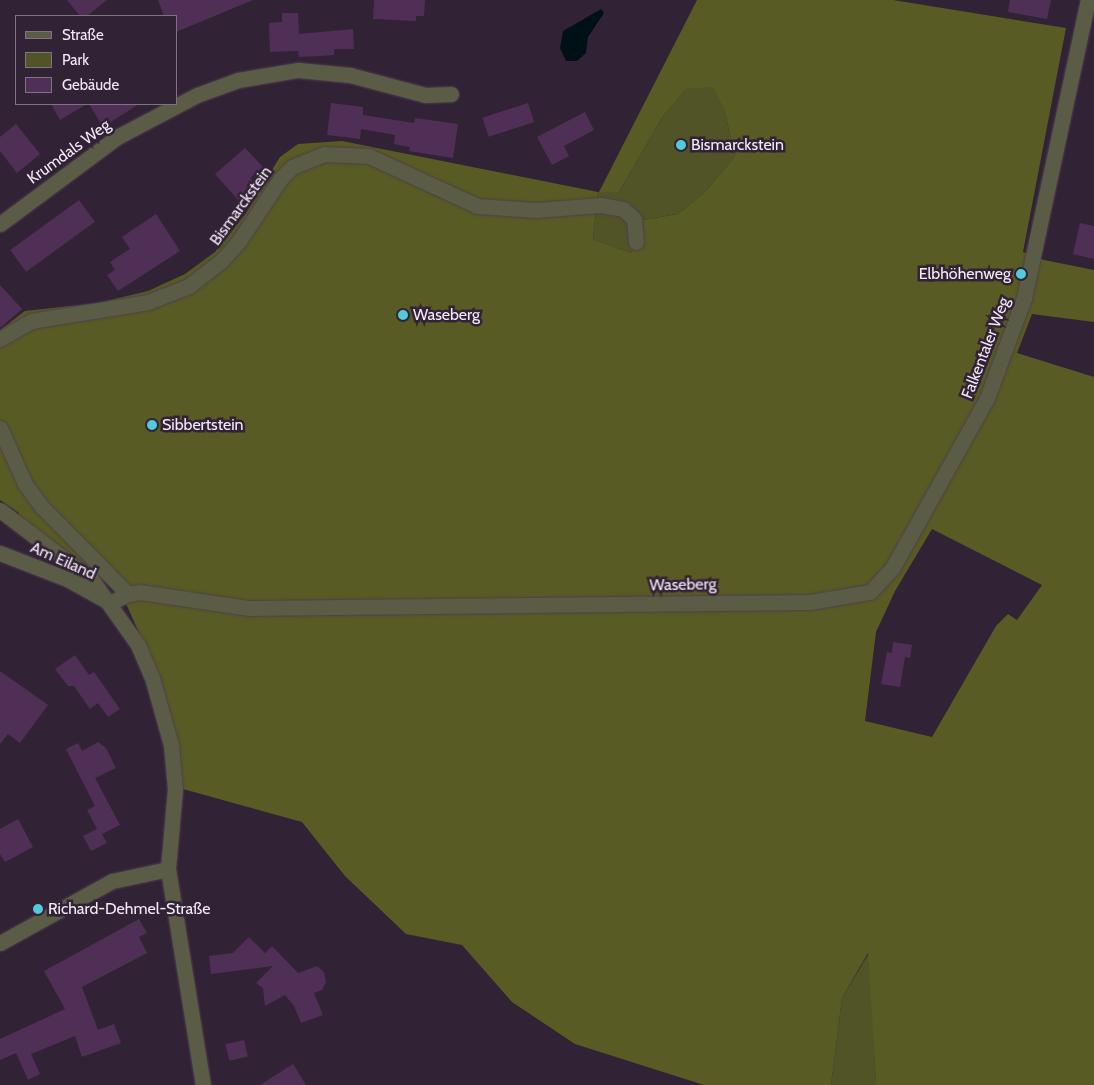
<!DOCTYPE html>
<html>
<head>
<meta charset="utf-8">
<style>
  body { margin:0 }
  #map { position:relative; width:1094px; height:1085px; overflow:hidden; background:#322235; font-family:Cabin,sans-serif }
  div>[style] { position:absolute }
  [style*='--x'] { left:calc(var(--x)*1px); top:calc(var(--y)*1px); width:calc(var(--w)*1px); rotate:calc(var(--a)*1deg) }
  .green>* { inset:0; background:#515426 }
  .forest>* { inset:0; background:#585b23 }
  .water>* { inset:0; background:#001115 }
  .building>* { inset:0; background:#502f56; transform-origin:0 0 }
  .roads { filter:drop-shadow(0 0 1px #4d3e50) drop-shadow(0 0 1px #4d3e50) }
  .minor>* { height:15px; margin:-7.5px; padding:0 7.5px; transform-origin:7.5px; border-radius:7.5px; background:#5a5c45 }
  .dots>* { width:14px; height:14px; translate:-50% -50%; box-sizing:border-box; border:2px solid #322235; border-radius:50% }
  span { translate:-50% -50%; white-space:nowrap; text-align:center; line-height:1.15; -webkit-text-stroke:5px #322235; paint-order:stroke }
  .poi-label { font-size:16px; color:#f5eaf7 }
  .left { translate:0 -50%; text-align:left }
  .right { translate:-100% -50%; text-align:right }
  .street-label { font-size:16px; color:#f5eaf7 }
  .legend { position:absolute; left:15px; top:15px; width:162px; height:90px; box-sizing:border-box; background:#322235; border:1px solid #807283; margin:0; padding:6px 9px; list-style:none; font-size:15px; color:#f5eaf7 }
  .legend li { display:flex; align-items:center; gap:10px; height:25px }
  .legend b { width:25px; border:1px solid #807283 }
</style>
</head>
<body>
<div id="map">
  <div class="green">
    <i style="clip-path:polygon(713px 86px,725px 113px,735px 156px,705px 192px,678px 214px,643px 220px,631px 253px,593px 239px,598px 192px,619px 192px,663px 116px,687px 89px)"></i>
    <i style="clip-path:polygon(869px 953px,876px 1085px,831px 1085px,842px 998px)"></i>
  </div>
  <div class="forest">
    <i style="clip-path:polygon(evenodd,697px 0,893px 0,1066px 28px,1023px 252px,1044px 260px,1094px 270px,1094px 322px,1032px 314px,1017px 353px,1094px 377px,1094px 1085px,876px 1085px,868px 953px,842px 998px,831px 1085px,704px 1085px,575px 1044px,512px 1002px,462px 945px,406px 934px,345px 876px,302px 822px,183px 789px,175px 731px,154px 666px,127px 606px,103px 579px,14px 518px,19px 513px,0 500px,0 330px,25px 311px,98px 303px,148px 291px,185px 274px,215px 252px,246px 213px,280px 157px,298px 144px,342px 141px,598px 192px,593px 239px,631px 253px,643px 220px,678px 214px,705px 192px,735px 156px,725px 113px,713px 87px,687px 89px,663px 116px,619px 192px,599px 192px,697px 0,932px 529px,1042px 585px,1017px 620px,1008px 614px,996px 626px,932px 737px,865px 721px,876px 632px,895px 591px,932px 529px)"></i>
  </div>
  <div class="water">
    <i style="clip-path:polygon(601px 9px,604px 13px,588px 37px,586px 53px,577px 61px,566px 61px,560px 48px,563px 31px)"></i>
  </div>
  <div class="building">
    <i style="clip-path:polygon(67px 0,107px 0,87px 16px,80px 16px)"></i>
    <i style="clip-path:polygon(158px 0,253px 0,176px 32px,176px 16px,164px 16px)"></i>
    <i style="clip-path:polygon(374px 0,425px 0,424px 16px,416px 16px,416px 21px,373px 19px)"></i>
    <i style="clip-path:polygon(1010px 0,1051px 0,1047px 19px,1008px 12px)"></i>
    <i style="clip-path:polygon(282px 13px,298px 13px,299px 34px,353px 29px,354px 49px,334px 49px,334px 55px,319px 56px,299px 57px,298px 51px,270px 52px,269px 23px,282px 22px)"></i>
    <i style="clip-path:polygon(331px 103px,363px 107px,363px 115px,414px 123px,415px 118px,458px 124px,453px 158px,409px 151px,410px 147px,394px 144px,395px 135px,361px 129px,360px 139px,327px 135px)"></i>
    <i style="left:528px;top:103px;width:20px;height:48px;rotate:72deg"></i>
    <i style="clip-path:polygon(51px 104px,87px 104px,60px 120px)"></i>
    <i style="clip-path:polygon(89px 104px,139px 104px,103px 127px)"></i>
    <i style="clip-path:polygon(585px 112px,594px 130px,564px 146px,569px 156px,552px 165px,537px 137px)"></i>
    <i style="clip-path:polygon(16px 124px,40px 154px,17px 173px,0 151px,0 137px)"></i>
    <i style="clip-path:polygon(245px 148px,263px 167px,250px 178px,257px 185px,239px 201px,215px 174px)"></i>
    <i style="left:79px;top:200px;width:27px;height:85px;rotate:54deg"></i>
    <i style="clip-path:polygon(156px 214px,180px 251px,118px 291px,107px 275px,115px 270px,110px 262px,130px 249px,122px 237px)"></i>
    <i style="clip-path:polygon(1080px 223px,1094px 226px,1094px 259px,1073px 254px)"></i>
    <i style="clip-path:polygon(0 285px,22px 309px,0 328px)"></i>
    <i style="clip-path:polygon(893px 642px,912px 645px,910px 658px,905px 657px,900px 687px,881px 684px,887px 652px,892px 653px)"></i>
    <i style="clip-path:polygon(75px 655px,89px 675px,94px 672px,120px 709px,108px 717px,98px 703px,90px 709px,74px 686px,68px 686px,55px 669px)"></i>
    <i style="clip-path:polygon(0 671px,48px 705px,20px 743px,8px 734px,0 744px)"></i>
    <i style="clip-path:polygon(98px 742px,106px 748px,116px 768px,95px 778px,120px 825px,102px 834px,107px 843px,91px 851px,83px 836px,97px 829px,87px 810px,95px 806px,66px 749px,78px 743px,82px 751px)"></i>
    <i style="clip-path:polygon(18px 819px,33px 847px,5px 862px,0 854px,0 829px)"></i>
    <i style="clip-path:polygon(139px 919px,147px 933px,139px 937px,147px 953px,82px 987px,98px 1030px,114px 1024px,121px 1043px,82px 1057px,75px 1036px,31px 1054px,40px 1074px,28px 1080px,16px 1053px,0 1060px,0 1039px,65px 1009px,44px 971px)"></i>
    <i style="clip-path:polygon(249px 937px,265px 953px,272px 946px,298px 973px,317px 966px,324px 972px,326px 982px,322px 990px,314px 993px,323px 1015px,301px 1023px,294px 1006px,285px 995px,265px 1006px,263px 988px,256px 983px,273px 966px,211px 974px,209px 956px,233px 953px)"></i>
    <i style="left:244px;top:1040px;width:17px;height:19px;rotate:77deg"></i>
    <i style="clip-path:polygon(293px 1064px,306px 1085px,260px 1085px)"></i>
  </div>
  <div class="roads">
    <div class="minor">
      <i style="--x:0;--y:224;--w:146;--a:-36.6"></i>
      <i style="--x:117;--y:137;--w:90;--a:-27.7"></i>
      <i style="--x:197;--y:95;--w:44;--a:-20.1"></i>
      <i style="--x:238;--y:80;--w:61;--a:-9.5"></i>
      <i style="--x:298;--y:70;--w:52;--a:5.5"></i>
      <i style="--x:350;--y:75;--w:78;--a:14.9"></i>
      <i style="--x:425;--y:95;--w:26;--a:-2"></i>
      <i style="--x:0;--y:339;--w:36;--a:-30"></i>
      <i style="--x:31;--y:321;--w:119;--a:-9.2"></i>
      <i style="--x:148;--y:302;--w:44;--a:-21.3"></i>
      <i style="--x:189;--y:286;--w:42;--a:-38.2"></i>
      <i style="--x:222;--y:260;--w:25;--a:-48"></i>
      <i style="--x:239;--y:241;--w:76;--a:-56.3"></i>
      <i style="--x:281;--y:178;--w:16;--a:-45"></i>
      <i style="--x:292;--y:167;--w:35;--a:-22"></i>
      <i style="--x:324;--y:154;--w:45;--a:2.5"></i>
      <i style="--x:369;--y:156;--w:119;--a:24.8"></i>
      <i style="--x:477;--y:206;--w:59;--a:3.9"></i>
      <i style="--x:536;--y:210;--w:65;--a:-4.4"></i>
      <i style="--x:601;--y:205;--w:22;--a:10"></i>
      <i style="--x:623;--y:209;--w:15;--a:42"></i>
      <i style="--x:634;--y:219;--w:23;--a:85"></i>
      <i style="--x:0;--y:428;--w:61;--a:65.9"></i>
      <i style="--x:25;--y:484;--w:29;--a:54"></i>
      <i style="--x:42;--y:507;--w:122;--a:45.3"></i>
      <i style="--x:0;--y:510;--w:116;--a:37.3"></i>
      <i style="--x:92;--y:580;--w:80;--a:54.7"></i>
      <i style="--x:138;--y:645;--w:39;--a:67"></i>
      <i style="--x:153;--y:681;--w:66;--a:74.3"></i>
      <i style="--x:171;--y:745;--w:44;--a:84.8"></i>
      <i style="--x:175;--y:789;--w:80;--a:95"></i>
      <i style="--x:168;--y:869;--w:219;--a:80.8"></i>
      <i style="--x:0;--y:553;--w:72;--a:21.2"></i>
      <i style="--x:67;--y:579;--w:43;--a:28.9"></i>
      <i style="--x:110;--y:603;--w:20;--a:-27"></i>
      <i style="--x:128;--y:594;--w:12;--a:-9"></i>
      <i style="--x:140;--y:592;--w:109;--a:8.4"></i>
      <i style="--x:248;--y:608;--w:562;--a:-0.61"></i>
      <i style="--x:810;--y:602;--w:61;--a:-9.5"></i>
      <i style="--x:870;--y:592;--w:34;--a:-47"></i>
      <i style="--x:893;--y:567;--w:193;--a:-60.9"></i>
      <i style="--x:987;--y:398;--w:107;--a:-69.7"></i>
      <i style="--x:1024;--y:298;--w:305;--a:-77.9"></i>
      <i style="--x:0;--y:943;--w:128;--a:-29"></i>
      <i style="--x:112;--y:881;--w:57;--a:-12.1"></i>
    </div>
  </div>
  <div class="dots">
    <i style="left:681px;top:145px;background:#53cadc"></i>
    <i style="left:1021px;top:274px;background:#53cadc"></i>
    <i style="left:403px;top:315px;background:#53cadc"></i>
    <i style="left:152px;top:425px;background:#53cadc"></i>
    <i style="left:38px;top:909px;background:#53cadc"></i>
  </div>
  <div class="poi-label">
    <span class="left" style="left:691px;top:145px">Bismarckstein</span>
    <span class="right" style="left:1011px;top:274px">Elbhöhenweg</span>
    <span class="left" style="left:413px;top:315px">Waseberg</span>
    <span class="left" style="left:162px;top:425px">Sibbertstein</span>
    <span class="left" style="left:48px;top:909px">Richard-Dehmel-Straße</span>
  </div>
  <div class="street-label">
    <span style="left:69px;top:152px;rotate:-36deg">Krumdals Weg</span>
    <span style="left:241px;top:206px;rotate:-54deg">Bismarckstein</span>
    <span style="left:986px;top:348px;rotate:-69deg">Falkentaler Weg</span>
    <span style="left:63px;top:561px;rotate:24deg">Am Eiland</span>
    <span style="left:683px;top:585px;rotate:-1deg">Waseberg</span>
  </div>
  <ul class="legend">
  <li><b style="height:6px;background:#5a5c45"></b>Straße</li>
  <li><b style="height:14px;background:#515426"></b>Park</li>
  <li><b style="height:14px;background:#502f56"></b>Gebäude</li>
  </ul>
</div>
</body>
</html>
